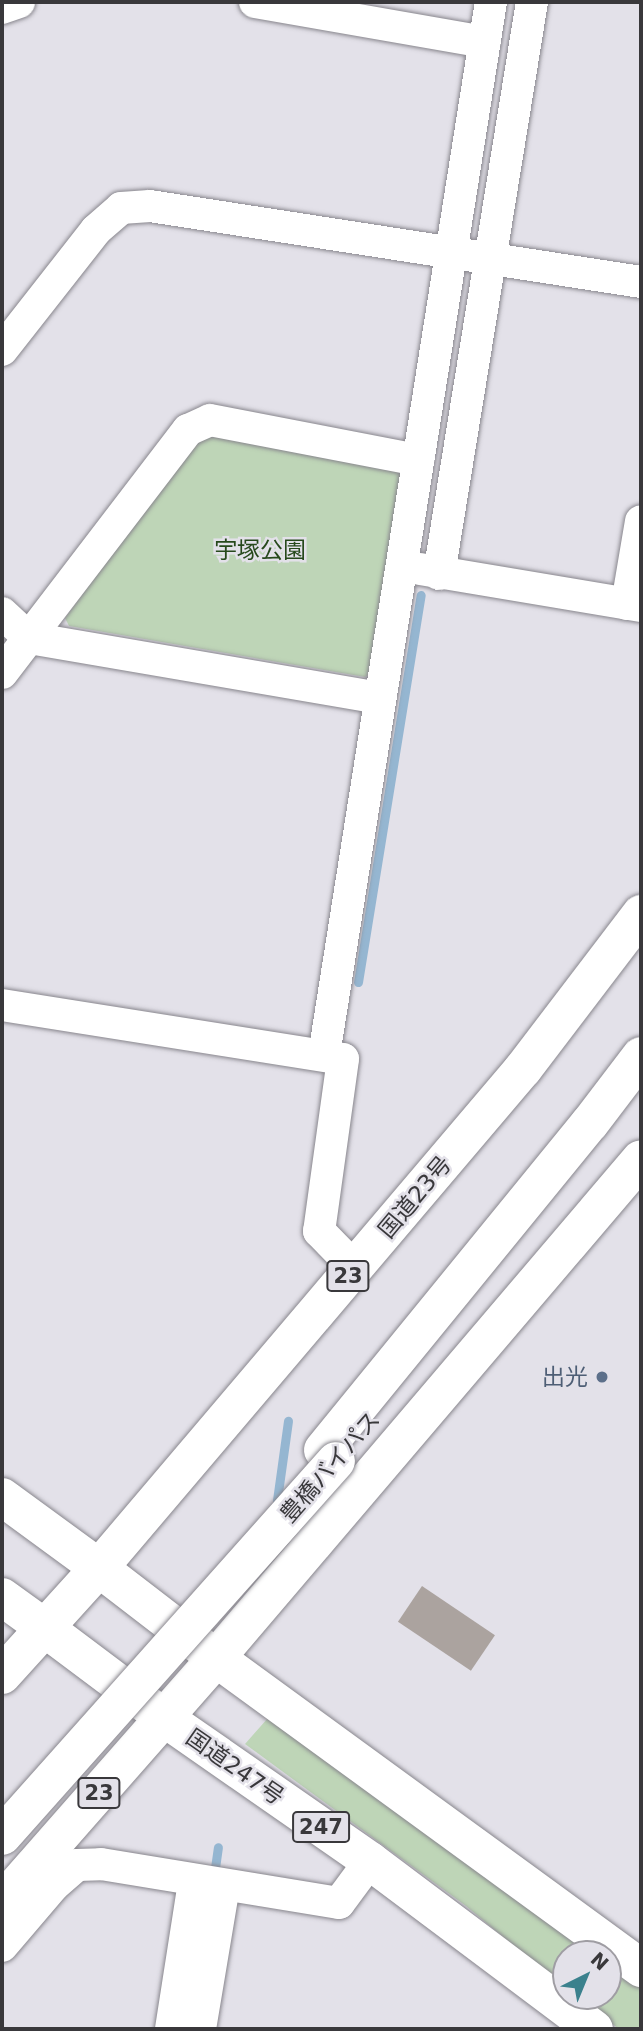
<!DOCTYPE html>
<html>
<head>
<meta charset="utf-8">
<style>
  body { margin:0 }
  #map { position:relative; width:643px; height:2031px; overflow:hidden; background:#e3e1e9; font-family:"DejaVu Sans","Noto Sans JP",sans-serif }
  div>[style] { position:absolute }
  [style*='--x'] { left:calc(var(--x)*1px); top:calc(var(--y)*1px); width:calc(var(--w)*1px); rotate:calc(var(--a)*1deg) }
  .green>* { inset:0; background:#bed5b7 }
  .stream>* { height:9px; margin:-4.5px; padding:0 4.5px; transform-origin:4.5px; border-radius:4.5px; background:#95b6d1 }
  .building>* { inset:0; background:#aba39f; transform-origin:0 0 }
  .roads { filter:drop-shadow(0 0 2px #88868d) drop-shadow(0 0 2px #88868d) }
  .minor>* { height:32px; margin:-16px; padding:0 16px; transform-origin:16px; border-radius:16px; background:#fff }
  .tertiary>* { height:38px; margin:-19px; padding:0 19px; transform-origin:19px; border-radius:19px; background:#fff }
  .trunk>* { height:38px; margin:-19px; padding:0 19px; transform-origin:19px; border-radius:19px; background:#fff }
  .bridges { filter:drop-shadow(0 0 2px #88868d) drop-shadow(0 0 2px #88868d) }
  .trunk-bridge>* { height:38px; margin:-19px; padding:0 19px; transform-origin:19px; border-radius:19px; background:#fff }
  .dots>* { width:19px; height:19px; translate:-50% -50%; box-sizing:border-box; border:4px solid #e3e1e9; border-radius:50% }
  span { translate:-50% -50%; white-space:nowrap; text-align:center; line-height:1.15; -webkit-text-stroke:5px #e3e1e9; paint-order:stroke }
  .shield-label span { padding:2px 5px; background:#e3e1e9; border:2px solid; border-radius:5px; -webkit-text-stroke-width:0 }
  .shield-label { font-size:21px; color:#39383b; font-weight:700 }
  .park-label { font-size:23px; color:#27491c }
  .street-label { font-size:23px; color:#39383b }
  .service-label { font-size:23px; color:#4e5e75 }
  .right { translate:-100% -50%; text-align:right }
  .frame { position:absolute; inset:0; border:4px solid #39383b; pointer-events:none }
  .north { position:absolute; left:552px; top:1940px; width:70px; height:70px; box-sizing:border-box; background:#e3e1e9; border:2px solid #9f9da3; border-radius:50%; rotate:43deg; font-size:19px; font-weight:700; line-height:28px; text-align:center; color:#39383b }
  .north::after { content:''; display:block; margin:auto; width:24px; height:32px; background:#3b818d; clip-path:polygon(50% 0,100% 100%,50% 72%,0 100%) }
</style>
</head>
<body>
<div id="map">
  <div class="green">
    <i style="clip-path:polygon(213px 430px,400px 469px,405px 477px,374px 671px,365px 677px,69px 626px,65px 618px,199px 437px)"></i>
    <i style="clip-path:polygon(268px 1718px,593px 1954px,566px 1954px,566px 1989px,466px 1906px,245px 1744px)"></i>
    <i style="clip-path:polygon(608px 1965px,641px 1989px,641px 2029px,619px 2029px,575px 1996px,608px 1996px)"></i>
  </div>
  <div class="stream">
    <i style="--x:358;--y:982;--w:392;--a:-80.8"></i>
    <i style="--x:277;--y:1500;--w:80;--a:-82.1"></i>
    <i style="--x:214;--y:1875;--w:28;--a:-82"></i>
  </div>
  <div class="building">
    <i style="left:422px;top:1586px;width:88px;height:43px;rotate:34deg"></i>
  </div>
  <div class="roads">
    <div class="minor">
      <i style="--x:255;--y:2;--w:233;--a:9.9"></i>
      <i style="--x:2;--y:8;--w:18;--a:-19"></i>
      <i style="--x:2;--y:350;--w:152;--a:-51.9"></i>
      <i style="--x:96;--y:230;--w:33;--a:-41"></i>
      <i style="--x:121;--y:208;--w:29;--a:-4"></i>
      <i style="--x:150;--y:206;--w:497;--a:8.8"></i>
      <i style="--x:420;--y:569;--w:224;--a:9.5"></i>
      <i style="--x:439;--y:574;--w:580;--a:-80.77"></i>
      <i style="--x:627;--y:604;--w:84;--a:-80.4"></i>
      <i style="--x:2;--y:613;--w:37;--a:43"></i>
      <i style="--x:29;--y:638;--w:356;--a:9.7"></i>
      <i style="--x:2;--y:673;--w:306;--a:-52.6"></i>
      <i style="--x:188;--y:430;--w:24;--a:-24"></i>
      <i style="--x:210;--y:420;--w:212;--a:10.9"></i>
      <i style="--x:2;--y:1005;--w:345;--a:9"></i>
      <i style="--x:343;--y:1059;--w:174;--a:97.9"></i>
      <i style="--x:319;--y:1231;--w:52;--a:45.8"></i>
      <i style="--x:324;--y:1055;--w:1066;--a:-80.99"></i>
      <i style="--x:2;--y:1946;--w:79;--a:-49.6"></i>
      <i style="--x:53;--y:1886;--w:32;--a:-41"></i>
      <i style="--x:77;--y:1865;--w:24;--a:-2"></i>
      <i style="--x:101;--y:1864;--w:241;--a:9.3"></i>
      <i style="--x:339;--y:1903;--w:52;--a:-53.6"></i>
      <i style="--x:171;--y:2029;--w:149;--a:-81.1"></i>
      <i style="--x:200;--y:2029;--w:145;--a:-80.5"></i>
    </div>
    <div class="tertiary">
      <i style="--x:2;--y:1497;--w:120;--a:36.2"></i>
      <i style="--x:2;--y:1597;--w:54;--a:36"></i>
    </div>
    <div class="trunk">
      <i style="--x:323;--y:1450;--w:422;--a:-50.8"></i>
      <i style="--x:590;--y:1123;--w:84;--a:-52.7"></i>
      <i style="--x:99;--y:1568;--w:148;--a:37.6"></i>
      <i style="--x:216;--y:1658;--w:526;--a:36.11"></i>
      <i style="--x:46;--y:1629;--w:146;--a:36.9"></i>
      <i style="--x:163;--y:1717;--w:252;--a:34.8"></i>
      <i style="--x:370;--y:1861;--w:280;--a:36.9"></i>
      <i style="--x:2;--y:1675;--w:144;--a:-47.8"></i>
      <i style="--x:99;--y:1568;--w:655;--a:-49.65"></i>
      <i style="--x:523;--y:1069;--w:195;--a:-52.7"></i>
      <i style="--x:2;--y:1902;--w:325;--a:-48.7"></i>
      <i style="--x:216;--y:1658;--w:655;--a:-49.58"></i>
    </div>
  </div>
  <div class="bridges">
    <div class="trunk-bridge">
      <i style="--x:2;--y:1836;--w:502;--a:-48.31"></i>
    </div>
  </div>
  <div class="dots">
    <i style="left:602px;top:1377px;background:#5c6f8a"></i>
  </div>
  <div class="shield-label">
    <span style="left:348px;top:1276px">23</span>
    <span style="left:99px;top:1793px">23</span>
    <span style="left:321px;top:1827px">247</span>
  </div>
  <div class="park-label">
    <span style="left:260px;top:550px">宇塚公園</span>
  </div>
  <div class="street-label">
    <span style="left:415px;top:1197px;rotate:-50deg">国道23号</span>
    <span style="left:330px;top:1467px;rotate:-49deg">豊橋バイパス</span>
    <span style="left:235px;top:1767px;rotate:35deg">国道247号</span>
  </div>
  <div class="service-label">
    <span class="right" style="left:588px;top:1377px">出光</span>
  </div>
  <div class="frame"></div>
  <div class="north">N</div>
</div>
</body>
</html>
